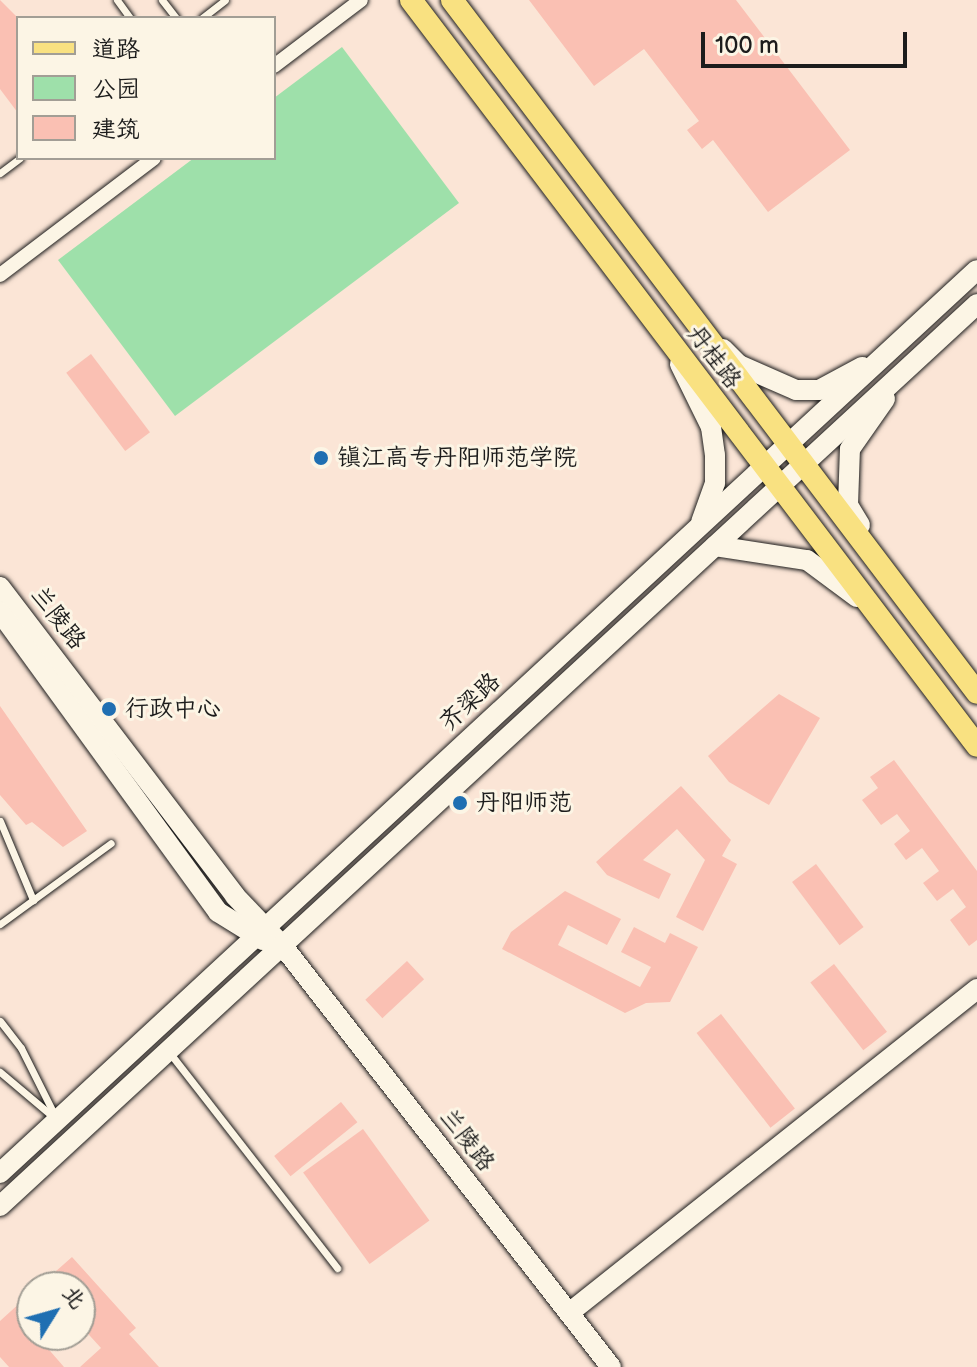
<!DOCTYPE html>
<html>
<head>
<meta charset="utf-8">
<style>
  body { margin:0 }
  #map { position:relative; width:977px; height:1367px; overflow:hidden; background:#fbe5d6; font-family:"Balsamiq Sans","LXGW WenKai TC",sans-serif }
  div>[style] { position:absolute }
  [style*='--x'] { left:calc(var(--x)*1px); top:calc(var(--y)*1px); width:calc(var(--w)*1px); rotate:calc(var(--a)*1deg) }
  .green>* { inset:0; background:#9ee0aa }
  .building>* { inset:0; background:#fac0b3; transform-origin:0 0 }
  .roads { filter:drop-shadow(0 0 2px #1c1c1c) drop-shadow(0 0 2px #1c1c1c) }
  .lane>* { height:7px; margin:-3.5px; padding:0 3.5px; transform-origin:3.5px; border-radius:3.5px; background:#fcf5e5 }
  .street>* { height:14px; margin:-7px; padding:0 7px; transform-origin:7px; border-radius:7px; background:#fcf5e5 }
  .secondary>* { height:20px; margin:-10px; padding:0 10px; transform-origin:10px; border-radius:10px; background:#fcf5e5 }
  .primary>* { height:22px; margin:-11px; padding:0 11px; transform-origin:11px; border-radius:11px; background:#f9e181 }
  .dots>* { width:22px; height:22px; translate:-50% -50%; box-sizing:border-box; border:4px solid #fcf5e5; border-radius:50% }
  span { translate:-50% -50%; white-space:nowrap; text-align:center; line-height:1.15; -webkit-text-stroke:6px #fcf5e5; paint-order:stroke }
  .street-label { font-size:24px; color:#1c1c1c }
  .poi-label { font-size:24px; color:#1c1c1c }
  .left { translate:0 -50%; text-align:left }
  .legend { position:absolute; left:16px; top:16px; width:260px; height:144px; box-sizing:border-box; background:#fcf5e5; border:2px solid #a29e95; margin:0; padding:10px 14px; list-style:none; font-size:24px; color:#1c1c1c }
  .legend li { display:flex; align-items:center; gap:16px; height:40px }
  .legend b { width:40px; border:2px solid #a29e95 }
  .north { position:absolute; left:16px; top:1271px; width:80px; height:80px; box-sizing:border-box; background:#fcf5e5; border:2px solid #a29e95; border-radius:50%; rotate:53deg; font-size:22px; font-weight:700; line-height:32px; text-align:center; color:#1c1c1c }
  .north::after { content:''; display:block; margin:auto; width:28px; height:36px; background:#1f6fb2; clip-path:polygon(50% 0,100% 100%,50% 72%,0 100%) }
  .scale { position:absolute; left:701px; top:32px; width:206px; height:36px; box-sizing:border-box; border:4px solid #1c1c1c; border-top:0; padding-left:10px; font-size:24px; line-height:28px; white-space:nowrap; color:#1c1c1c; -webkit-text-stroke:6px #fcf5e5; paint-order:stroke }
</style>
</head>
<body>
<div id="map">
  <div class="green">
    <i style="clip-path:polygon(342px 47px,459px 203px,175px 416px,58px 260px,194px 158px,274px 158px,274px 98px)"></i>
  </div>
  <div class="building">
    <i style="clip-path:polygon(0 0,18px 18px,18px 113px,0 89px)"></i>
    <i style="clip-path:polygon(529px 0,736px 0,850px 150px,768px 212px,713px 140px,702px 149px,687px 130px,699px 121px,644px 49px,594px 86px)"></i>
    <i style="left:91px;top:354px;width:98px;height:31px;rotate:53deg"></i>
    <i style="clip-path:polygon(779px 694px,820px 718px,769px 805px,729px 782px,708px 756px)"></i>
    <i style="clip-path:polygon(0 706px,87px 831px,63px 847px,32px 822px,26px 825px,0 795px)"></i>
    <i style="clip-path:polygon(894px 760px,977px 871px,977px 940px,969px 946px,950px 920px,966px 907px,953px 889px,937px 901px,923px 883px,939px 871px,922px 848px,906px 860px,894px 844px,910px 831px,897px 814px,881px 825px,862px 800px,878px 788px,870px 777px)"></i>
    <i style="clip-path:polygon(681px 786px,731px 840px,722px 856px,737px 864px,703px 931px,676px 917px,705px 860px,677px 829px,643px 860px,671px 874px,659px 899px,607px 875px,596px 862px)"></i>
    <i style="left:816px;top:864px;width:79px;height:30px;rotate:53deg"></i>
    <i style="clip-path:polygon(565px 891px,621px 919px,607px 945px,568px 925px,558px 945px,640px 987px,651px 967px,621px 952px,634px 927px,665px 943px,670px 933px,698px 947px,670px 1002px,646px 1003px,625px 1013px,502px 949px,511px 932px)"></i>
    <i style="left:407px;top:961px;width:25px;height:57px;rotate:47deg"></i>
    <i style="left:834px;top:964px;width:86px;height:30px;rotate:52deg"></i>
    <i style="left:721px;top:1014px;width:120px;height:31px;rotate:52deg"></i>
    <i style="left:341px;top:1102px;width:26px;height:86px;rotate:51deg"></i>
    <i style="left:363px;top:1129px;width:113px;height:74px;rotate:54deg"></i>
    <i style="clip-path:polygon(72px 1257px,136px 1328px,129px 1334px,159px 1367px,80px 1367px,101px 1348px,80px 1325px,80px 1287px,38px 1287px)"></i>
    <i style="clip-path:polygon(32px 1292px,32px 1335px,54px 1335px,44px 1344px,64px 1367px,9px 1367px,0 1357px,0 1321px)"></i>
  </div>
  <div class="roads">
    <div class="lane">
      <i style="--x:117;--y:0;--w:22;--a:54"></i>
      <i style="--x:162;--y:0;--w:23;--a:52"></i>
      <i style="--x:202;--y:18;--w:29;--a:-38"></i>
      <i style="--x:0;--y:173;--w:25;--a:-37"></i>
      <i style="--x:0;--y:821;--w:86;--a:67.3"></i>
      <i style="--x:0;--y:924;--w:137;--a:-36.1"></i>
      <i style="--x:0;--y:1021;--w:34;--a:52"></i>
      <i style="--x:21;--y:1048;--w:80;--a:63.4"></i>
      <i style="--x:57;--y:1120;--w:75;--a:-139.9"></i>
      <i style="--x:169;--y:1052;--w:274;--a:52.1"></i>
    </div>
    <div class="street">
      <i style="--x:274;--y:66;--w:109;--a:-37.2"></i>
      <i style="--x:0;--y:275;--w:193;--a:-37.2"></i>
    </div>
    <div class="secondary">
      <i style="--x:723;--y:349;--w:23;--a:45"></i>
      <i style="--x:739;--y:365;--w:62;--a:23.7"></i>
      <i style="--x:796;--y:390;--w:23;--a:0"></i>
      <i style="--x:819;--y:390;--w:49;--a:-28.1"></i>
      <i style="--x:680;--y:364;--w:70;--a:63.8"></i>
      <i style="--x:711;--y:427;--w:28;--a:82"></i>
      <i style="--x:715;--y:455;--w:28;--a:90"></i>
      <i style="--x:715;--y:483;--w:41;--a:109.7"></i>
      <i style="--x:860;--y:525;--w:23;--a:-121"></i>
      <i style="--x:848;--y:505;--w:56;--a:-88"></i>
      <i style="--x:850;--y:449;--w:61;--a:-55"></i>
      <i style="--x:715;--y:546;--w:93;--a:8.7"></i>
      <i style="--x:807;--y:560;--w:62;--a:36.5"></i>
      <i style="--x:0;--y:587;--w:388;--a:52.7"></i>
      <i style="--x:235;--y:896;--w:68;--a:46.2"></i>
      <i style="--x:282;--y:945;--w:535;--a:52.06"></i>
      <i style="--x:0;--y:612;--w:371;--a:54"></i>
      <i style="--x:218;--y:912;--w:53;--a:31.9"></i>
      <i style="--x:0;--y:1173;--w:1330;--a:-42.75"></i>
      <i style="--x:0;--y:1206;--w:1330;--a:-42.71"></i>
      <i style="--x:569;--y:1313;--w:521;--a:-38.45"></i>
    </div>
    <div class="primary">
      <i style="--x:411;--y:0;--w:936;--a:52.81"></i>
      <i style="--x:452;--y:0;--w:869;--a:52.85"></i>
    </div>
  </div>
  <div class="dots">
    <i style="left:321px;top:458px;background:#1f6fb2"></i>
    <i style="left:109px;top:709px;background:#1f6fb2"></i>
    <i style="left:460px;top:803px;background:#1f6fb2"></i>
  </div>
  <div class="street-label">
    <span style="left:714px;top:357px;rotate:53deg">丹桂路</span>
    <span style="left:58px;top:618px;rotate:52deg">兰陵路</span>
    <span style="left:470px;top:702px;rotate:-43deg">齐梁路</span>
    <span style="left:467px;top:1140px;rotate:52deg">兰陵路</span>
  </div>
  <div class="poi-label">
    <span class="left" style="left:337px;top:458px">镇江高专丹阳师范学院</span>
    <span class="left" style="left:125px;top:709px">行政中心</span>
    <span class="left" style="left:476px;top:803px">丹阳师范</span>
  </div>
  <ul class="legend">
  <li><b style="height:10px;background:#f9e181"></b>道路</li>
  <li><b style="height:22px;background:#9ee0aa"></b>公园</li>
  <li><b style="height:22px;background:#fac0b3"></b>建筑</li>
  </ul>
  <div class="north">北</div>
  <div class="scale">100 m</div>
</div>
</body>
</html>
